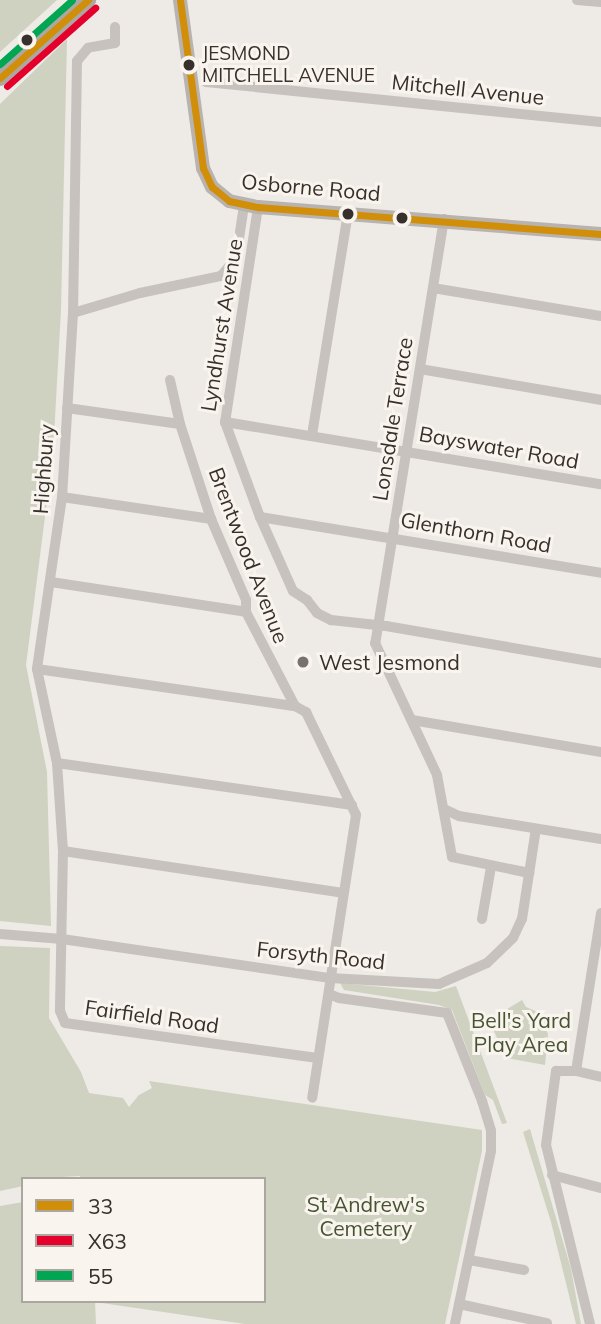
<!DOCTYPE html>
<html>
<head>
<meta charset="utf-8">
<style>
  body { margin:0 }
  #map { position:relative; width:601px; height:1324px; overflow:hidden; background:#eeeae6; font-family:Mulish,sans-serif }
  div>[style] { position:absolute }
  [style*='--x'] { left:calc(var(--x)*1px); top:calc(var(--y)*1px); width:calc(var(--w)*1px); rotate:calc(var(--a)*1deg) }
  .green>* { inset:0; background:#cfd2c1 }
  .minor>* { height:10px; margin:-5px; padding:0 5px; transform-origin:5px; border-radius:5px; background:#c7c2be }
  .secondary>* { height:14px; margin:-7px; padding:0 7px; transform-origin:7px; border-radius:7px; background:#b8b3af }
  .primary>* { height:16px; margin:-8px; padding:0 8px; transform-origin:8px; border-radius:8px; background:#aca7a3 }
  .bus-1>* { height:7px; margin:-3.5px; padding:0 3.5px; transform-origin:3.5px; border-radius:3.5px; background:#d18e09 }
  .bus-2>* { height:7px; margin:-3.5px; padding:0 3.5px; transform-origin:3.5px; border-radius:3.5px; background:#e4002b }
  .bus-3>* { height:7px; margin:-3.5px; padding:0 3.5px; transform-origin:3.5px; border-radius:3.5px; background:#00a651 }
  .dots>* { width:19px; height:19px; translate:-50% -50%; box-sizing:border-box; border:4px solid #f9f4ee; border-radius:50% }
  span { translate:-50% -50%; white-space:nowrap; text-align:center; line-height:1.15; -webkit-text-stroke:6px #f9f4ee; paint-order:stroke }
  .bus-label { font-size:19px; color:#38302c }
  .left { translate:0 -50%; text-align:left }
  .street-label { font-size:21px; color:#38302c }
  .poi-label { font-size:21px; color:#38302c }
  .park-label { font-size:21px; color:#475432 }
  .legend { position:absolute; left:21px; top:1177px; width:245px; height:126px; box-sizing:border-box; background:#f9f4ee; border:2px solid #aca6a0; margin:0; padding:9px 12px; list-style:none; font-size:21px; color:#38302c }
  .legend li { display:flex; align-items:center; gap:14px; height:35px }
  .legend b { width:35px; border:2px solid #aca6a0 }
</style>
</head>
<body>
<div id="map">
  <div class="green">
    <i style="clip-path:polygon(0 0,57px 0,0 52px)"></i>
    <i style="clip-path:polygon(67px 39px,61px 310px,53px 454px,26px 665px,47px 772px,51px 926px,0 921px,0 104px)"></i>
    <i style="clip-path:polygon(0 946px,50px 948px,49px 1018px,81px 1072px,89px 1093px,123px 1098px,129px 1107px,139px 1095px,152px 1088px,149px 1081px,482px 1130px,482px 1151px,445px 1324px,245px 1324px,95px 1302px,96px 1324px,0 1324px,0 1206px,23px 1202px,23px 1301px,264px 1301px,264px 1179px,81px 1179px,80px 1176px,23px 1179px,23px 1186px,0 1191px)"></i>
    <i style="clip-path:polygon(340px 983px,435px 992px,456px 986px,507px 1123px,502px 1124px,493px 1100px,485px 1095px,452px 1010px,439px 1005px,344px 990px)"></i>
    <i style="clip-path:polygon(522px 1000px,526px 1007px,551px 1018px,546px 1030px,548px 1034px,545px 1065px,506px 1058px,489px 1020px)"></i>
    <i style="clip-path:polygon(530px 1129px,571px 1269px,581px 1324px,576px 1324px,551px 1222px,523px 1132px)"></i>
  </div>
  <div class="minor">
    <i style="--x:577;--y:0;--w:24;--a:5"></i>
    <i style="--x:115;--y:27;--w:16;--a:90"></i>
    <i style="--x:115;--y:43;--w:27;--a:170"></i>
    <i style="--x:88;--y:48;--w:17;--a:130"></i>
    <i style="--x:77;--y:61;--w:252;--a:90.9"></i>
    <i style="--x:73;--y:313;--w:184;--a:93.4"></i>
    <i style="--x:62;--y:497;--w:174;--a:98.3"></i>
    <i style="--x:37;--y:669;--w:96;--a:78"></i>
    <i style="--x:57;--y:763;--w:88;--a:86.1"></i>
    <i style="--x:63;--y:851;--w:160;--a:91.1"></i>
    <i style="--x:60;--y:1011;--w:13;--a:67"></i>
    <i style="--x:65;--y:1023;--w:255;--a:7.9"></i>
    <i style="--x:206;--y:82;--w:397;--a:5.8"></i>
    <i style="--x:258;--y:207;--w:218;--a:98.7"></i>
    <i style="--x:225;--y:422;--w:101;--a:69.8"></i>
    <i style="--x:260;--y:517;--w:81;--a:66"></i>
    <i style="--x:293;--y:591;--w:17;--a:33"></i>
    <i style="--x:307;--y:600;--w:16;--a:52"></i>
    <i style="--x:317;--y:613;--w:16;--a:27"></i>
    <i style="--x:331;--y:620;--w:55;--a:6.2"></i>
    <i style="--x:386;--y:626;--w:218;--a:9.8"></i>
    <i style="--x:444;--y:219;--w:430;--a:99.2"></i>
    <i style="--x:375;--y:643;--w:146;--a:64.8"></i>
    <i style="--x:437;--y:775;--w:83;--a:79.6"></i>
    <i style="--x:452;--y:857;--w:79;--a:11.7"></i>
    <i style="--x:433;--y:288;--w:170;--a:9.5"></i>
    <i style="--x:73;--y:313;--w:70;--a:-16.6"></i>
    <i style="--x:140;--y:293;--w:83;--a:-11.9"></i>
    <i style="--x:221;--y:276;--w:23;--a:-50"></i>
    <i style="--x:236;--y:258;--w:53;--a:-81.3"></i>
    <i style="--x:420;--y:369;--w:184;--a:9.7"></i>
    <i style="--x:170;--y:380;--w:45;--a:77.2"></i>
    <i style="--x:180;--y:424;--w:100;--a:71.9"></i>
    <i style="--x:211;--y:519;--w:88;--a:66.6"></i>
    <i style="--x:246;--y:600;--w:12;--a:90"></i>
    <i style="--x:246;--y:612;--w:106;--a:62.5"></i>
    <i style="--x:295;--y:706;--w:13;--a:29"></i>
    <i style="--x:306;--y:712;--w:114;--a:64.1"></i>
    <i style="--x:356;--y:815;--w:286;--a:98.8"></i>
    <i style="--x:67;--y:408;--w:114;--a:8.1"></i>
    <i style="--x:225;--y:422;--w:381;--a:9.4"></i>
    <i style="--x:312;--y:435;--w:225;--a:-80.8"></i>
    <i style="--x:62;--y:497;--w:151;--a:8.4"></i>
    <i style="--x:260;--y:517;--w:346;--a:9.3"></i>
    <i style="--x:51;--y:582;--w:197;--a:8.7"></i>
    <i style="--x:37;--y:669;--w:261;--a:8.2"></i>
    <i style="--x:412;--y:720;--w:192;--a:9.6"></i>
    <i style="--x:57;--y:763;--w:298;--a:8.1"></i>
    <i style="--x:444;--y:809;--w:17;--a:25"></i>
    <i style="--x:459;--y:816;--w:144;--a:9.2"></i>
    <i style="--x:63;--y:851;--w:283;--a:8.5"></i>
    <i style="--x:482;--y:919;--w:53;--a:-80.2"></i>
    <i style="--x:0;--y:934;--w:62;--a:4.6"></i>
    <i style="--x:62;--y:939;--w:271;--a:8.3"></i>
    <i style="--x:330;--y:978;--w:109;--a:3.2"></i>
    <i style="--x:439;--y:984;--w:52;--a:-23.6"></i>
    <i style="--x:487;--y:963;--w:36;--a:-44"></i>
    <i style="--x:513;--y:938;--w:21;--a:-65"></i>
    <i style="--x:522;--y:919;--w:91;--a:-81.2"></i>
    <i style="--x:329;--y:994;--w:11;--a:22"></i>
    <i style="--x:339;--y:998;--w:109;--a:7.9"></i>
    <i style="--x:447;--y:1013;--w:95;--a:68.3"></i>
    <i style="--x:482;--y:1101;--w:31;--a:73"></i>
    <i style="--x:491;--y:1131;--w:20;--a:90"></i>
    <i style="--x:491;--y:1151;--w:177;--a:101.8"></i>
    <i style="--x:576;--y:1071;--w:160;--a:-81"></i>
    <i style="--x:552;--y:1175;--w:51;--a:14.9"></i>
    <i style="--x:469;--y:1260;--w:56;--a:10.3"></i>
    <i style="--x:459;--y:1304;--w:90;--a:12.2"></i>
    <i style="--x:590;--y:1324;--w:184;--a:-103.8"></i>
    <i style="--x:546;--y:1145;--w:75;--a:-82.3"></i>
    <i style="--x:556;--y:1071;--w:20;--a:0"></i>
    <i style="--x:576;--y:1071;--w:26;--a:13"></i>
  </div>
  <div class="secondary">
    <i style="--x:180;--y:0;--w:170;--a:82.2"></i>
    <i style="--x:203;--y:168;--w:21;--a:65"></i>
    <i style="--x:212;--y:187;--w:22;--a:39"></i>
    <i style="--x:229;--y:201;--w:30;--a:12"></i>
    <i style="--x:258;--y:207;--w:344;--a:4.5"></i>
  </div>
  <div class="primary">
    <i style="--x:0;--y:78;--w:118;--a:-41.6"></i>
  </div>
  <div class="bus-1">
    <i style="--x:180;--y:0;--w:170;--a:82.2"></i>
    <i style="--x:203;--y:168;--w:21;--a:65"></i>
    <i style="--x:212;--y:187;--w:22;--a:39"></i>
    <i style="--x:229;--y:201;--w:30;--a:12"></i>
    <i style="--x:258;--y:207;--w:344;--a:4.5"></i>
    <i style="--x:0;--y:78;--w:118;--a:-41.6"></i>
  </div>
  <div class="bus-2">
    <i style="--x:7;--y:86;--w:118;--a:-41.6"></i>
  </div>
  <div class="bus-3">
    <i style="--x:0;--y:64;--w:96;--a:-41.6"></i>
  </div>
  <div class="dots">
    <i style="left:27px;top:40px;background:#38302c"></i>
    <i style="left:189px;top:65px;background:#38302c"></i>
    <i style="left:348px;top:214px;background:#38302c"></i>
    <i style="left:402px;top:218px;background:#38302c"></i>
    <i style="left:303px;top:662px;background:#78716d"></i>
  </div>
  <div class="bus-label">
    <span class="left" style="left:202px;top:65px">JESMOND<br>MITCHELL AVENUE</span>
  </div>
  <div class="street-label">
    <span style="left:468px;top:89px;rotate:6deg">Mitchell Avenue</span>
    <span style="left:311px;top:187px;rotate:5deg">Osborne Road</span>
    <span style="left:221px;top:325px;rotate:-81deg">Lyndhurst Avenue</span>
    <span style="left:392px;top:419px;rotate:-81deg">Lonsdale Terrace</span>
    <span style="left:499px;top:447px;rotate:10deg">Bayswater Road</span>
    <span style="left:43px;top:469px;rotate:-86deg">Highbury</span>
    <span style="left:476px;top:532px;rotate:10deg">Glenthorn Road</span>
    <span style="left:249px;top:555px;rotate:69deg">Brentwood Avenue</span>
    <span style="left:321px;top:955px;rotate:6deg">Forsyth Road</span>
    <span style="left:152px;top:1016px;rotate:8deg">Fairfield Road</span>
  </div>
  <div class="poi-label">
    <span class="left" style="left:319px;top:662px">West Jesmond</span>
  </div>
  <div class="park-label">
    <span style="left:521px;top:1032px">Bell's Yard<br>Play Area</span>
    <span style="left:366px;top:1216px">St Andrew's<br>Cemetery</span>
  </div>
  <ul class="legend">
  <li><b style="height:9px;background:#d18e09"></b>33</li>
  <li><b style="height:9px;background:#e4002b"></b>X63</li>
  <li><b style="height:9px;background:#00a651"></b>55</li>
  </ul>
</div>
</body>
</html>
